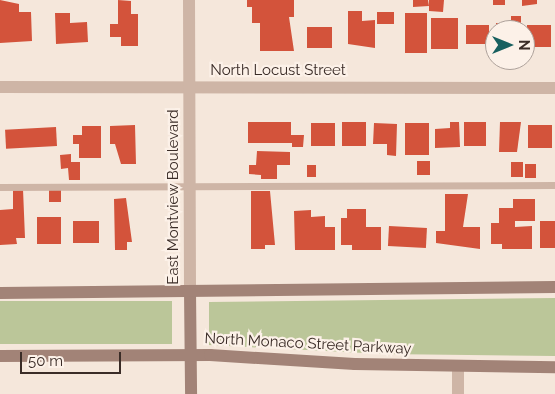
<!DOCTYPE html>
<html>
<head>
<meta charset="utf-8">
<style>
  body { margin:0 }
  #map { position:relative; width:555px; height:394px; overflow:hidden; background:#f5e7db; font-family:Raleway,sans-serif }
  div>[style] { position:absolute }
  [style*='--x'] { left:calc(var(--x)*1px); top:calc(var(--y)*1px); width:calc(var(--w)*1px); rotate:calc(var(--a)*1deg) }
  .green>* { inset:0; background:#bbc699; transform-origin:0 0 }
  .building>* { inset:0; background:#d3533b; transform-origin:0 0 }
  .service>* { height:7px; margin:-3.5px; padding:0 3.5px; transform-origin:3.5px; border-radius:3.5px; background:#ceb5a6 }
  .minor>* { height:12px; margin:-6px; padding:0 6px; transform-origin:6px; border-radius:6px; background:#ceb5a6 }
  .tertiary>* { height:12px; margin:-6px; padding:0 6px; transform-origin:6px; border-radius:6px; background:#ceb5a6 }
  .secondary>* { height:12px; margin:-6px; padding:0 6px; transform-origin:6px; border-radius:6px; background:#a28377 }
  span { translate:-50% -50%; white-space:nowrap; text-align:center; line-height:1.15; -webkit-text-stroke:4.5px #fcf1e8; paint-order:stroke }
  .street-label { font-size:15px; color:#3a2c27 }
  .north { position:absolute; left:485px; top:20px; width:50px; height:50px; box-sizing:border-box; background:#fcf1e8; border:1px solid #aea29b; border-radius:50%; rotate:90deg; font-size:14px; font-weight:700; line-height:20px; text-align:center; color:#3a2c27 }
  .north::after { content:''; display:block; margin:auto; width:18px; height:22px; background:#18605f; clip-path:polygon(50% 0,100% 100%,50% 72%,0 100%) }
  .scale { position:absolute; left:20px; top:352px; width:101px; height:22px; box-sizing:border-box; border:2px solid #3a2c27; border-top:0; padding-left:6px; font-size:15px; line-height:18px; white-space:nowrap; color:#3a2c27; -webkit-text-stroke:4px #fcf1e8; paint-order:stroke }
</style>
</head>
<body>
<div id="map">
  <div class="green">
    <i style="clip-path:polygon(555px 298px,555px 356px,384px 354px,209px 345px,209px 302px)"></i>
    <i style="left:0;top:301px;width:172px;height:43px"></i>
  </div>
  <div class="building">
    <i style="clip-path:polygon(0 0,19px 4px,19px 12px,31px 12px,32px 41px,0 43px)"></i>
    <i style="clip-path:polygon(118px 0,131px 1px,131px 14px,138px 14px,138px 46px,121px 46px,121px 37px,110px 37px,110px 24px,118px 24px)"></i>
    <i style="clip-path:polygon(247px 0,294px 0,294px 17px,289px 17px,294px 51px,260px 51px,260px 23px,252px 23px,252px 7px,247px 7px)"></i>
    <i style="clip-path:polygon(413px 0,428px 0,429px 6px,413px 7px)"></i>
    <i style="clip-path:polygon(429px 0,444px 0,443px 12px,429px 11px)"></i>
    <i style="left:493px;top:0;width:12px;height:5px"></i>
    <i style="clip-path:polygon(522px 0,537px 0,537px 4px,522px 6px)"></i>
    <i style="clip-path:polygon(348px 11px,362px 11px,362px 21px,375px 20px,375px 48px,348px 44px)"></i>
    <i style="left:377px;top:12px;width:17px;height:12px"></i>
    <i style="clip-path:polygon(55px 13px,70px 13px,70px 23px,87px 22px,88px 42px,56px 44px)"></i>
    <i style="left:427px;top:13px;width:40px;height:22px;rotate:90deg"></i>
    <i style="clip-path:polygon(511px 16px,521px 16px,521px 30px,496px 30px,496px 23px,511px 24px)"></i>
    <i style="left:431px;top:18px;width:27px;height:31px"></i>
    <i style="left:466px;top:25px;width:23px;height:19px"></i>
    <i style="left:527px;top:25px;width:24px;height:22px"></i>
    <i style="left:332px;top:27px;width:21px;height:25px;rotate:90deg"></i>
    <i style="clip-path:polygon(248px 122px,291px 122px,291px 135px,304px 135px,303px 147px,292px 147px,292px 143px,248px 143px)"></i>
    <i style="left:366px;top:122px;width:24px;height:24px;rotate:90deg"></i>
    <i style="clip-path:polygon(450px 122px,459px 122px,460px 147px,435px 148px,435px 129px,450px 128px)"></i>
    <i style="left:486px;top:122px;width:24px;height:22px;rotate:90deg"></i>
    <i style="clip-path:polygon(500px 122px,521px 122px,517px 152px,499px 152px)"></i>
    <i style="left:311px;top:123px;width:24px;height:23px"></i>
    <i style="clip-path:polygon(374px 123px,397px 124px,396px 156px,387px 155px,387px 144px,373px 144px)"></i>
    <i style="left:405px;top:123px;width:24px;height:32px"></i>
    <i style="clip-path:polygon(135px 125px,136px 164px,121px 164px,115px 144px,110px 144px,110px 126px)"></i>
    <i style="left:528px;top:125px;width:24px;height:23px"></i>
    <i style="clip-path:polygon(82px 126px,101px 126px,101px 158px,79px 158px,79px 144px,73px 144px,73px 135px,82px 135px)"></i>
    <i style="left:56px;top:127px;width:19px;height:51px;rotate:87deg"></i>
    <i style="clip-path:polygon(257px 151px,290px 152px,290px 165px,277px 165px,277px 179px,261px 179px,261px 175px,249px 174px,249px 165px,256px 165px)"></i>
    <i style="clip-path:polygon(71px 154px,71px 162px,80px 162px,80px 180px,69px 180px,68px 168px,61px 169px,60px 155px)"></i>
    <i style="left:417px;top:161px;width:13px;height:14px"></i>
    <i style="left:511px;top:162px;width:12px;height:15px"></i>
    <i style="left:525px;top:164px;width:11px;height:14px"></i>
    <i style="left:307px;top:165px;width:9px;height:12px"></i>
    <i style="clip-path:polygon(23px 189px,25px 238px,16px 238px,17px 244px,0 245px,0 210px,13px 209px,13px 190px)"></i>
    <i style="left:49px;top:190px;width:12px;height:12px"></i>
    <i style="clip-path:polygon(251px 191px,270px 191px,275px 245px,265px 245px,265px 249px,251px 249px)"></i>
    <i style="clip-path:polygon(445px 194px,468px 194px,463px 227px,480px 227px,480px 249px,436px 243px,436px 231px,445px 231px)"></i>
    <i style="clip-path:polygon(126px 198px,132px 242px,127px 242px,127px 250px,115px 250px,114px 199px)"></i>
    <i style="clip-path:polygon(513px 199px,535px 199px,535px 221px,515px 221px,515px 227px,532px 226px,532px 249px,502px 249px,502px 244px,491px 244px,491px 223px,499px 223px,499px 208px,513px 208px)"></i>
    <i style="clip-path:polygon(347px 209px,366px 209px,366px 227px,381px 227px,381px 250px,352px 250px,352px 245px,341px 245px,341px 218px,347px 218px)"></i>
    <i style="clip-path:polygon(311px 210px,311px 217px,325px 216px,325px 227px,335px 227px,335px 250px,295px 250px,294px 211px)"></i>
    <i style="left:37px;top:217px;width:24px;height:27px"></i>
    <i style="left:73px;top:221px;width:26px;height:22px"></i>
    <i style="left:540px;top:221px;width:15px;height:27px"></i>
    <i style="left:389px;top:226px;width:38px;height:20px;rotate:3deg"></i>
  </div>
  <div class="service">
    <i style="--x:0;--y:187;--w:555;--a:-0.21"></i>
  </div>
  <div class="minor">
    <i style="--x:0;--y:87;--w:555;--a:0.1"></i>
    <i style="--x:458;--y:367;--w:27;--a:90"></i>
  </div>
  <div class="tertiary">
    <i style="--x:189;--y:0;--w:291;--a:89.8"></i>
  </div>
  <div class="secondary">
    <i style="--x:190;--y:291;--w:103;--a:89.4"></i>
    <i style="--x:0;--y:293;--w:555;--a:-0.62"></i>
    <i style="--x:0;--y:356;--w:210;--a:-0.3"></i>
    <i style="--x:210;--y:355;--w:145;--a:3.6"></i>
    <i style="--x:355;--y:364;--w:200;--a:0.9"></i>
  </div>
  <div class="street-label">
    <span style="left:278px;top:71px">North Locust Street</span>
    <span style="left:174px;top:197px;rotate:-90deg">East Montview Boulevard</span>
    <span style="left:308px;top:344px;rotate:3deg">North Monaco Street Parkway</span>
  </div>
  <div class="north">N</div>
  <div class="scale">50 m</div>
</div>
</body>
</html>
